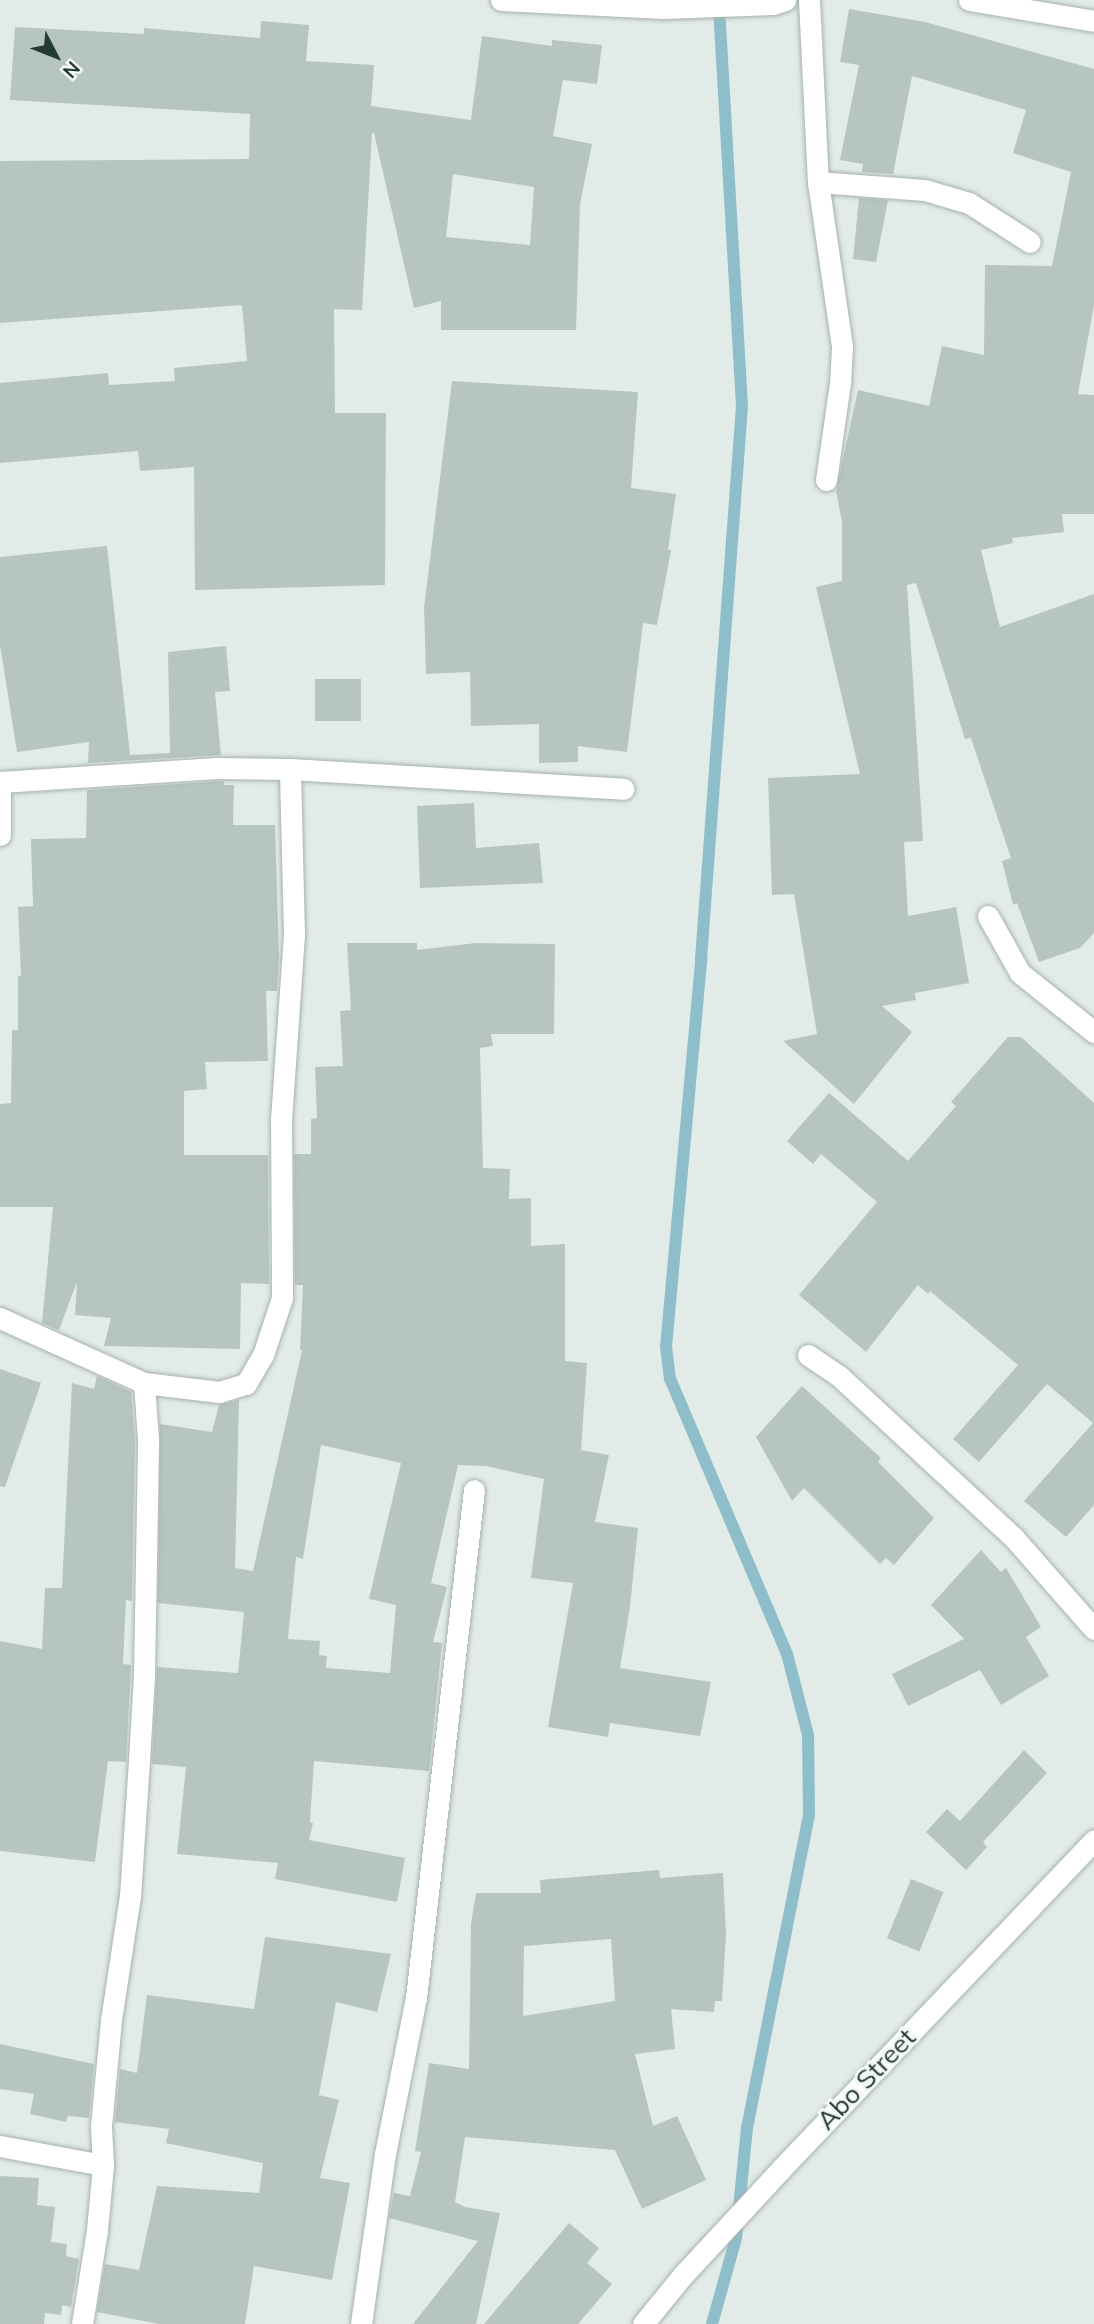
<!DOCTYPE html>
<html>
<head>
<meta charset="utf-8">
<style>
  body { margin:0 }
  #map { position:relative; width:1094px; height:2324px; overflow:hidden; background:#e2ebe7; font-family:Mulish,sans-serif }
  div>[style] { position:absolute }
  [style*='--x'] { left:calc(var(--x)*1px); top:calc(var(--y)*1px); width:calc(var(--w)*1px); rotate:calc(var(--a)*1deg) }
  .stream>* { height:12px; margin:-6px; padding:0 6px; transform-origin:6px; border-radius:6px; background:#8fbecb }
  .building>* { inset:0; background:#b7c5c0; transform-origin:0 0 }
  .roads { filter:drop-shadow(0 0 2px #a5b2ae) drop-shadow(0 0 2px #a5b2ae) }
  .minor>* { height:21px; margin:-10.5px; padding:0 10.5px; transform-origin:10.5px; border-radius:10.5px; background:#fff }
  span { translate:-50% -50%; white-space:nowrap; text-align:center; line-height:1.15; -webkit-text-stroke:6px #f2f7f5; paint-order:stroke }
  .street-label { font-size:26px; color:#233a35 }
  .north { position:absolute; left:21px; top:21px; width:70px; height:70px; -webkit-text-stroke:5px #f2f7f5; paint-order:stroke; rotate:132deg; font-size:19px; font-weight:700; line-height:28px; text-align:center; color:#233a35 }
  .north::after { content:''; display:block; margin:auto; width:24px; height:32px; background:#233a35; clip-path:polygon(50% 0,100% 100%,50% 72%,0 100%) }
</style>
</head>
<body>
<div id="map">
  <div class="stream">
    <i style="--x:712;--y:2324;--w:89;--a:-74.4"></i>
    <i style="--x:736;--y:2238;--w:111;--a:-84.3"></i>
    <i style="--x:747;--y:2128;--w:320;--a:-78.8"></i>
    <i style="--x:809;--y:1814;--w:79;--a:-90.7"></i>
    <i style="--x:808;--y:1735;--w:84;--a:-104.5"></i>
    <i style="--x:787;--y:1654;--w:299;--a:-113"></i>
    <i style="--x:670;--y:1379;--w:32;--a:-97"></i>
    <i style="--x:666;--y:1347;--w:390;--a:-84.8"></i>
    <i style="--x:701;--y:959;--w:555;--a:-85.76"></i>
    <i style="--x:742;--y:406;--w:405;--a:-93.3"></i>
  </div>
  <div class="building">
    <i style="clip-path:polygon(849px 9px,925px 22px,1094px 69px,1094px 305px,1078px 394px,1094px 395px,1094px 514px,1062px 514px,1064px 532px,1012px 538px,1013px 543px,981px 550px,1000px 627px,1094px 594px,1094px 933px,1080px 948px,1039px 962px,1017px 903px,1013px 905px,1002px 861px,1011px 858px,971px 738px,965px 739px,916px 583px,907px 585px,923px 841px,904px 842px,908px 916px,956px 907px,969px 983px,915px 993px,916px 1000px,882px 1006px,912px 1032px,854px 1104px,783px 1041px,817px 1034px,794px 894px,772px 895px,768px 778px,860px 774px,816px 587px,842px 581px,842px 522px,836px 491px,858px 390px,929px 406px,942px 346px,984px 355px,985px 265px,1052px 266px,1071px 172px,1013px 153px,1026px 110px,912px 76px,893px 174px,862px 172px,863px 164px,840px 160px,859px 65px,840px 62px)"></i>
    <i style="clip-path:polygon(evenodd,261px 21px,309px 25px,306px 61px,374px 65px,371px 106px,471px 120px,482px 36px,552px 46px,552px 40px,602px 45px,597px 84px,563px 80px,553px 136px,592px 144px,580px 204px,576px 330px,441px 330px,441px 301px,414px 308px,374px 133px,372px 133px,362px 310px,334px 309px,335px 413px,386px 413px,385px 585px,195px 590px,194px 467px,140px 471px,138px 451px,0 463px,0 383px,108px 373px,109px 385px,175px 381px,174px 368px,247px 361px,242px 305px,0 323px,0 161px,249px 159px,250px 114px,10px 100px,15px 27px,144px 34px,144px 28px,260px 38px,261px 21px,453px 174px,534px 187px,530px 245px,446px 237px,453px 174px)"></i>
    <i style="clip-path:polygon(859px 198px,888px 200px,876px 262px,853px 259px)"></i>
    <i style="clip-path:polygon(452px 381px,638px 392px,631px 488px,676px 494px,668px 550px,671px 550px,657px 625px,643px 623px,627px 752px,578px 746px,578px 762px,539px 763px,539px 724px,471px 726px,470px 672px,426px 674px,424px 608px)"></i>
    <i style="clip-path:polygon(107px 546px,130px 755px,170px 753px,168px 652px,226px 646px,230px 691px,215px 692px,221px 755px,88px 763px,89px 742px,17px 752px,0 645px,0 557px)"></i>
    <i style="left:315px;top:679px;width:46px;height:42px"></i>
    <i style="clip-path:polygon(224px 781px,224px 785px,234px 785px,233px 825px,275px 825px,279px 957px,277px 991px,266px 991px,268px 1061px,205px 1062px,207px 1089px,184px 1091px,184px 1155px,268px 1155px,269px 1284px,241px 1283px,240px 1349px,104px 1346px,111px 1318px,75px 1315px,77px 1282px,59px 1330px,42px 1323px,53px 1207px,0 1207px,0 1104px,11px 1103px,12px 1030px,18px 1030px,18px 976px,21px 976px,18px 907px,33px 906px,31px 839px,86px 838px,87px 790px)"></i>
    <i style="clip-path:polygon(474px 803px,476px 848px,539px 843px,543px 883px,420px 888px,417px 806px)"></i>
    <i style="clip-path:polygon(evenodd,347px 943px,417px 943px,417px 950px,476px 943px,555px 944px,554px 1034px,491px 1034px,493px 1046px,480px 1048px,483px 1168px,510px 1169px,509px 1199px,531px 1198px,531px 1246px,565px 1244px,565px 1361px,587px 1363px,581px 1450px,609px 1455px,595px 1522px,638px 1528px,630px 1607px,620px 1668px,711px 1682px,700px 1736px,610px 1723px,608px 1737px,548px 1727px,573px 1583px,531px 1578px,544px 1479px,486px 1466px,458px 1465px,431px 1583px,447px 1587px,433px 1642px,442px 1643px,429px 1771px,314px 1761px,310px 1822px,313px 1823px,309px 1840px,405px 1858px,397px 1902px,275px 1879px,278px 1863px,177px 1854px,186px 1767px,152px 1764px,157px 1667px,238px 1673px,244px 1612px,158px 1603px,160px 1424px,212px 1432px,219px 1405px,239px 1400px,235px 1568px,253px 1571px,302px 1350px,300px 1350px,303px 1285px,295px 1285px,294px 1154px,311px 1154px,311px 1119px,317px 1118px,315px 1067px,343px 1066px,340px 1011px,351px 1010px,347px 943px,321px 1445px,401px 1463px,369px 1599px,396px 1605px,390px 1673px,326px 1668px,327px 1656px,319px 1655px,320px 1641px,288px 1639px,296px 1557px,303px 1559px,321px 1445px)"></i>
    <i style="clip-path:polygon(1008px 1037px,1021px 1037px,1094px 1103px,1094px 1505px,1066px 1537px,1024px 1501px,1093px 1423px,1047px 1384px,979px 1462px,953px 1439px,1018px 1365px,930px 1291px,928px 1294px,918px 1285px,866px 1352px,799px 1295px,877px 1202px,821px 1154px,813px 1164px,787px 1141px,829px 1093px,908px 1161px,956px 1106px,951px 1102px)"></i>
    <i style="clip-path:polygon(0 1369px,41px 1383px,5px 1487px,0 1486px)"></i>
    <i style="clip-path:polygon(97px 1376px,131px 1392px,135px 1439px,132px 1601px,126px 1600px,123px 1664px,131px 1665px,126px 1762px,108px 1761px,95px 1862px,0 1851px,0 1641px,42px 1649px,45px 1588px,62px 1588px,72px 1383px,94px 1389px)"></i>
    <i style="clip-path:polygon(802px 1386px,881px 1458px,878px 1462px,934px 1518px,894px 1565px,886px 1558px,880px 1564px,804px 1488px,792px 1501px,756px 1437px)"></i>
    <i style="clip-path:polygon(981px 1550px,1001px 1572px,1006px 1568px,1041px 1627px,1026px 1637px,1049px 1676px,1001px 1705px,980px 1670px,908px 1706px,892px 1674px,964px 1639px,931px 1605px)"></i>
    <i style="clip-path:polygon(1024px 1750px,1047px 1773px,983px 1842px,987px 1847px,966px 1870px,926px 1832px,947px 1809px,960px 1821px)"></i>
    <i style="clip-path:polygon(evenodd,659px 1870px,660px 1878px,723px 1873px,726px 1934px,722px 2001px,715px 2001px,714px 2012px,671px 2009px,675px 2049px,635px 2054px,653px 2126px,677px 2116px,706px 2180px,642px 2209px,615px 2150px,465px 2137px,455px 2202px,465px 2207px,500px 2213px,476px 2324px,413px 2324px,478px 2241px,389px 2218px,394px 2193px,410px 2196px,421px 2152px,415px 2151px,429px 2063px,469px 2069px,471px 1924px,476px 1893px,541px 1893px,540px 1880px,659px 1870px,611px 1939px,615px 2001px,523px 2016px,524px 1946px,611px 1939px)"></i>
    <i style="left:911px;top:1879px;width:35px;height:64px;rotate:22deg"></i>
    <i style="clip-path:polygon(265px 1937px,391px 1954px,377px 2012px,336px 2002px,319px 2095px,339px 2100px,320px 2178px,350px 2183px,332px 2280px,254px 2266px,245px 2324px,159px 2324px,97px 2312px,105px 2264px,139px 2270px,157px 2186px,259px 2193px,263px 2163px,166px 2143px,169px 2129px,115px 2122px,120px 2069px,137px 2073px,147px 1995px,254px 2009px)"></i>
    <i style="clip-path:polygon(0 2044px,94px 2064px,89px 2118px,68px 2116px,66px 2122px,30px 2114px,34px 2094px,0 2089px)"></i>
    <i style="clip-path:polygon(0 2176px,39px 2178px,37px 2205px,55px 2207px,51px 2242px,67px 2244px,66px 2256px,79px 2259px,71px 2307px,62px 2305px,61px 2315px,45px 2313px,44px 2324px,0 2324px)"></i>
    <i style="clip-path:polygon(569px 2223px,599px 2248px,587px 2263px,612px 2284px,578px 2324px,484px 2324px)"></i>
  </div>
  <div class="roads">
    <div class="minor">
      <i style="--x:501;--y:0;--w:162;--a:2.8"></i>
      <i style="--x:663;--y:8;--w:110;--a:-2.1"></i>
      <i style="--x:773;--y:4;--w:13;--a:-18"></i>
      <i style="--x:809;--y:0;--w:182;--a:87.2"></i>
      <i style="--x:818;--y:182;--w:167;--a:81.7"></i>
      <i style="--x:842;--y:347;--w:36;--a:93"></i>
      <i style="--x:840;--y:383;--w:98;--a:98.2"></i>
      <i style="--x:969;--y:0;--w:127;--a:9.5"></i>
      <i style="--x:818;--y:182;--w:107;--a:4.3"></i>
      <i style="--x:925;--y:190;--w:46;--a:16.5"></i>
      <i style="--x:969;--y:203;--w:72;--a:32.6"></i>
      <i style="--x:0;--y:782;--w:217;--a:-3.7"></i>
      <i style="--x:217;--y:768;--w:73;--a:0.8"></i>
      <i style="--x:290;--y:769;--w:334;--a:3.4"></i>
      <i style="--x:0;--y:791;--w:44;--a:90"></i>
      <i style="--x:988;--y:916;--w:65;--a:60.7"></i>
      <i style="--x:1020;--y:973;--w:95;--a:38.6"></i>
      <i style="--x:0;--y:1318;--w:158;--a:24.3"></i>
      <i style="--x:144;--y:1383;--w:76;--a:6.8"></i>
      <i style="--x:219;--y:1392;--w:28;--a:-17"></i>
      <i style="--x:246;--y:1384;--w:34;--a:-60"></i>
      <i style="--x:263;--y:1355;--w:60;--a:-71.6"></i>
      <i style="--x:282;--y:1298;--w:178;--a:-90.3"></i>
      <i style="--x:281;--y:1120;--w:184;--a:-86"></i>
      <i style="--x:294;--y:936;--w:167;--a:-91.4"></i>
      <i style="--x:808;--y:1355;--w:36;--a:34"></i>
      <i style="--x:838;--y:1375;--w:240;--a:42.8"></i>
      <i style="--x:1014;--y:1538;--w:121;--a:48.7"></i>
      <i style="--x:0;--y:2146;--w:105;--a:10.5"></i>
      <i style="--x:82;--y:2324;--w:95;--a:-80.9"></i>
      <i style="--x:97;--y:2230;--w:65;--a:-84.7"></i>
      <i style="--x:103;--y:2165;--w:39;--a:-93"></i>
      <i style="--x:101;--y:2126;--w:106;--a:-84.6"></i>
      <i style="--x:111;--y:2020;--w:125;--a:-81.3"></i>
      <i style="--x:130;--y:1896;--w:136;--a:-86.2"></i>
      <i style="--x:139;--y:1760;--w:85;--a:-86.6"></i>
      <i style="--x:144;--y:1675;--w:236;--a:-89"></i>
      <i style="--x:148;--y:1439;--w:56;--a:-94.1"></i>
      <i style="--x:361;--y:2324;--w:172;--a:-82"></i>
      <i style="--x:385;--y:2154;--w:159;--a:-78.8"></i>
      <i style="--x:416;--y:1998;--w:511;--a:-83.49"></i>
      <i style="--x:643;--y:2324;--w:63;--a:-50.8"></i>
      <i style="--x:683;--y:2275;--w:147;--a:-47.2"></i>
      <i style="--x:783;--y:2167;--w:451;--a:-46.4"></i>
    </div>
  </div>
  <div class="street-label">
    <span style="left:866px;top:2079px;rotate:-46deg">Abo Street</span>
  </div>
  <div class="north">N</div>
</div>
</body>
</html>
